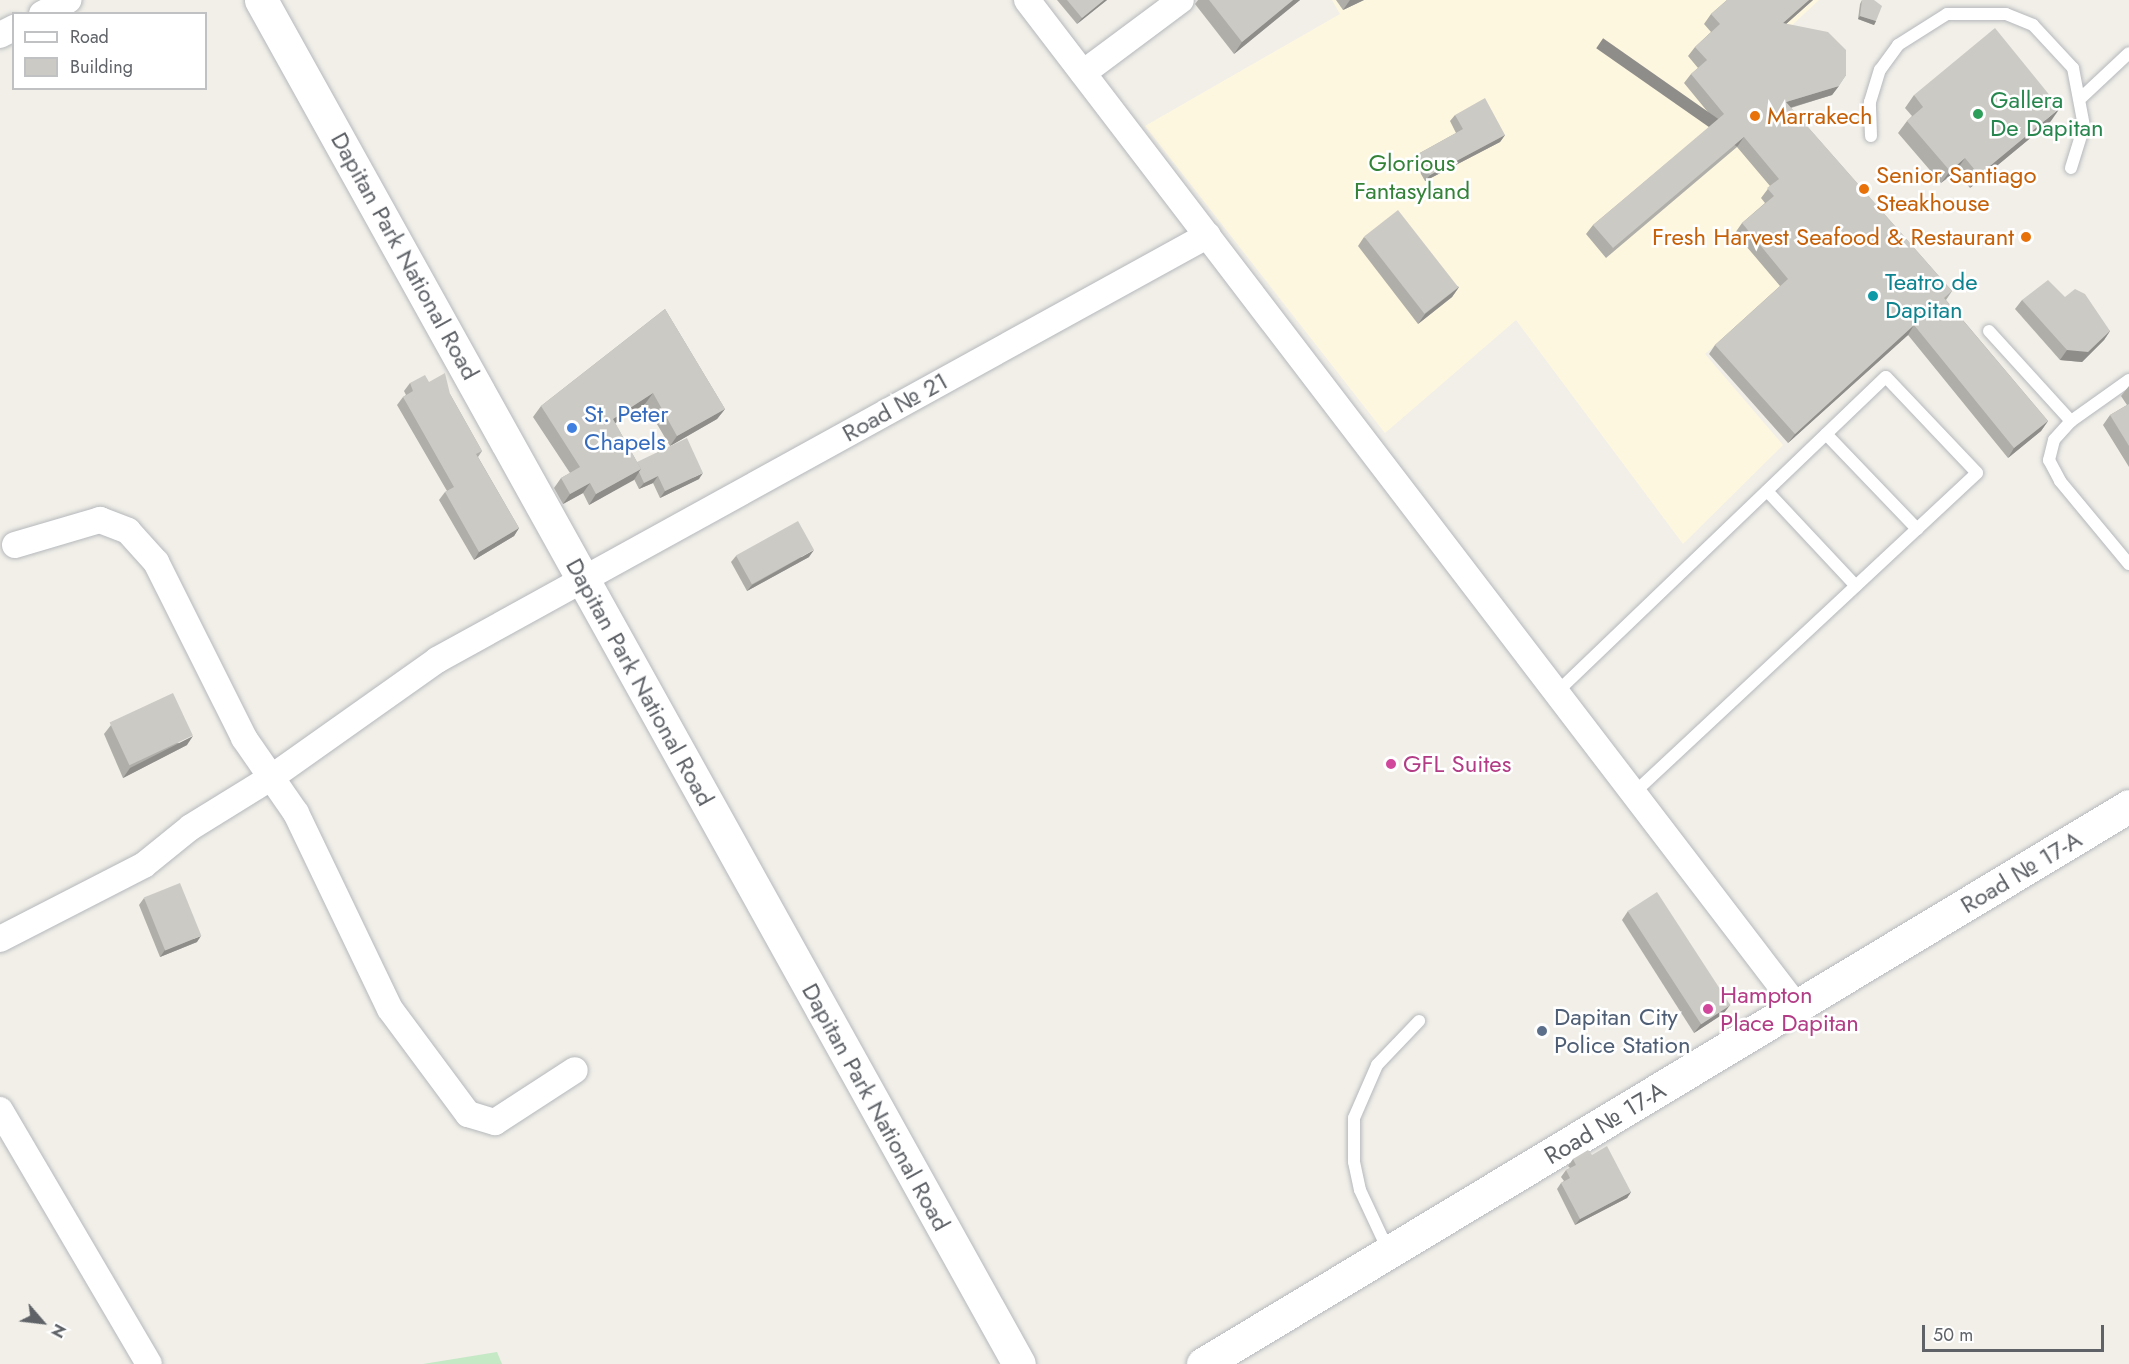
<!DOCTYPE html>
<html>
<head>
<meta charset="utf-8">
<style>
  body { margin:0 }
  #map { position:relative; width:2129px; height:1364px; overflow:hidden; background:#f1efe8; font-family:Jost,sans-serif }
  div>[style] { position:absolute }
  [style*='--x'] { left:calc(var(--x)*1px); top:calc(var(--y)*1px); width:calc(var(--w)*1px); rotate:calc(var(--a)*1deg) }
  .commercial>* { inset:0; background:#fef7e0 }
  .green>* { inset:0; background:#c5e8c5 }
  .roads { filter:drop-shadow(0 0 2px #b5b8bc) drop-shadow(0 0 2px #b5b8bc) }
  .lane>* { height:12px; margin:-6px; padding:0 6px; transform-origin:6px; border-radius:6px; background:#fff }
  .street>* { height:26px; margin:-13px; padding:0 13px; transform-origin:13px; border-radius:13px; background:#fff }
  .secondary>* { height:33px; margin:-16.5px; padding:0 16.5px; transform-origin:16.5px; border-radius:16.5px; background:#fff }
  .wall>* { inset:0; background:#afaea9 }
  .shaded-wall>* { inset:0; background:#8f8d8a; transform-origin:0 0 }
  .building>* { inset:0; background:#cccac5; transform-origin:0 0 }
  .dots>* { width:16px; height:16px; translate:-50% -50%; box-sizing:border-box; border:3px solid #fff; border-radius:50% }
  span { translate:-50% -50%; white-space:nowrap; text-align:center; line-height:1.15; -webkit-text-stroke:5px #fff; paint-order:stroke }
  .leisure-label { font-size:24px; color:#27864d }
  .left { translate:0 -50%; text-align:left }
  .food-label { font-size:24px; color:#c56008 }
  .right { translate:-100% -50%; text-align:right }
  .park-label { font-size:24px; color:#348238 }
  .street-label { font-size:24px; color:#5f6368 }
  .culture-label { font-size:24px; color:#0d838f }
  .shop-label { font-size:24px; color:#366cbe }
  .hotel-label { font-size:24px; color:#b23c85 }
  .service-label { font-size:24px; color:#4e5e75 }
  .legend { position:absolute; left:12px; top:12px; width:195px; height:78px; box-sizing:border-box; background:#fff; border:2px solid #bfc1c3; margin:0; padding:8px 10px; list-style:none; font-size:18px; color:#5f6368 }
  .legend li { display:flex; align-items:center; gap:12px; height:30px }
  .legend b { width:30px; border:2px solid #bfc1c3 }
  .north { position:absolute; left:12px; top:1292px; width:60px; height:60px; -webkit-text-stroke:4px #fff; paint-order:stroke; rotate:118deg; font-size:16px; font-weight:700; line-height:24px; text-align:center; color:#5f6368 }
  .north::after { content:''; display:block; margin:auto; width:21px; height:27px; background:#5f6368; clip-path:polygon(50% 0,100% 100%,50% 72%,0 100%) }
  .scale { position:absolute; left:1922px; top:1325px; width:182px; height:27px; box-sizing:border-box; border:3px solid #5f6368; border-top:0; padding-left:8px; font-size:18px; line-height:21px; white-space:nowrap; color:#5f6368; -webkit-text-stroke:4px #fff; paint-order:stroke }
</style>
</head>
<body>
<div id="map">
  <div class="commercial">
    <i style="clip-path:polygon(1332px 0,1819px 0,1747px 67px,1868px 208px,1705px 354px,1783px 445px,1683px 544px,1516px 320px,1385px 433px,1145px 126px,1340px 14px)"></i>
  </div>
  <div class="green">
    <i style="clip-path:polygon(497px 1352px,502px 1364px,423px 1364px)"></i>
  </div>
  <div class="roads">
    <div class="lane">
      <i style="--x:2082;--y:97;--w:64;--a:-43.1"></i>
      <i style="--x:1871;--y:136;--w:34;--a:-92"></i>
      <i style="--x:1870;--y:102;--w:34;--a:-73"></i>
      <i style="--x:1880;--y:70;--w:31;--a:-54"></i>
      <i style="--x:1898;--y:45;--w:58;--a:-32.3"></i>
      <i style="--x:1947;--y:14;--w:59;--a:0"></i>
      <i style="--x:2006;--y:14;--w:29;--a:22"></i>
      <i style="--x:2033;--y:25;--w:59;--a:47.1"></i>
      <i style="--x:2073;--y:68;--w:59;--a:79.3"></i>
      <i style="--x:2084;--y:126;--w:44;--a:107.2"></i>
      <i style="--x:1989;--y:331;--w:122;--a:47.7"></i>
      <i style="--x:2129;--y:380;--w:71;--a:144.7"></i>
      <i style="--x:2071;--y:421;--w:25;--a:132"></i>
      <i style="--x:2054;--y:440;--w:21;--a:104"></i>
      <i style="--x:2049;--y:460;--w:24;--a:62"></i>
      <i style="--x:2060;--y:481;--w:108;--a:50.3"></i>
      <i style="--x:1826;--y:434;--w:132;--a:46.2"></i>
      <i style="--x:1767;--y:491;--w:130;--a:46.9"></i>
      <i style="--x:1557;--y:692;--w:455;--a:-43.8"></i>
      <i style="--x:1886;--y:377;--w:132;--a:46.5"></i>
      <i style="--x:1977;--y:473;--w:469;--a:137"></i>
      <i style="--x:1388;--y:1250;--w:66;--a:-115"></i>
      <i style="--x:1360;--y:1190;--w:29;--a:-102"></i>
      <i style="--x:1354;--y:1162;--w:44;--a:-90"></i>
      <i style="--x:1354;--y:1118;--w:58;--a:-66.5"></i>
      <i style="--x:1377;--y:1065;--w:61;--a:-46.3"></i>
    </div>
    <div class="street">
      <i style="--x:1027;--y:0;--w:1268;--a:52.6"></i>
      <i style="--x:42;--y:14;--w:30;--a:-28"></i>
      <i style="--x:0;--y:35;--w:16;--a:-27"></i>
      <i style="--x:1083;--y:73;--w:122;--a:-36.7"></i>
      <i style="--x:15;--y:545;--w:89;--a:-16.4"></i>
      <i style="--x:100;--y:520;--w:30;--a:21"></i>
      <i style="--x:128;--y:531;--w:42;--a:47.9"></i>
      <i style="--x:156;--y:562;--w:197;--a:63.4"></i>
      <i style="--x:244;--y:738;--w:91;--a:55.3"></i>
      <i style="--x:296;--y:813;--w:217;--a:64.4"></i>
      <i style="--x:390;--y:1009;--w:131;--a:53.4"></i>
      <i style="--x:468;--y:1114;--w:28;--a:17"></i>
      <i style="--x:495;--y:1122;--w:95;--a:-33"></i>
      <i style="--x:0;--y:939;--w:162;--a:-27.2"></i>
      <i style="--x:144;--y:865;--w:60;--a:-39"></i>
      <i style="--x:191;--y:827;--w:95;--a:-31.7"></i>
      <i style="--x:272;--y:777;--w:202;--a:-35.3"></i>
      <i style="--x:437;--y:660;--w:880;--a:-28.86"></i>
      <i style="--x:0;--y:1110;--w:294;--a:59.6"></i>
    </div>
    <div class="secondary">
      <i style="--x:261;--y:0;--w:1560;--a:60.94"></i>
      <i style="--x:1203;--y:1364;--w:1081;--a:-31.07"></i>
    </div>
  </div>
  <div class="wall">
    <i style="clip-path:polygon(1057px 0,1107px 0,1077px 24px)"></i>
    <i style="clip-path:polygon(1198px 0,1300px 0,1234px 54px,1195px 4px)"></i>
    <i style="clip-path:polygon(1336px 0,1364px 0,1343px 10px)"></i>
    <i style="clip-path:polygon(1727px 0,1813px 0,1786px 24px,1846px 75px,1832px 95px,1791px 108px,1952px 291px,1946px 300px,2048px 421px,2041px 431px,2008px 458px,1908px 335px,1788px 443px,1709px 354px,1715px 345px,1780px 286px,1735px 233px,1742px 223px,1765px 203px,1761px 198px,1770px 186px,1737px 147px,1606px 258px,1586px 234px,1593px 225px,1716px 122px,1684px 83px,1691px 74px,1698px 68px,1688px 56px,1695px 47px,1711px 32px,1704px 24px,1711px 14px)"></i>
    <i style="clip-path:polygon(1862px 0,1876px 21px,1874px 25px,1858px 19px,1860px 4px)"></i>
    <i style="clip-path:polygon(1914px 95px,2051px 121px,1970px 188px,1956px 171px,1941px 183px,1898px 133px,1907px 121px,1912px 116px,1905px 108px)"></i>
    <i style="clip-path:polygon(1455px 115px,1505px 135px,1500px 142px,1425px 181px,1413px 160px,1418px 154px,1456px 133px,1450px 121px)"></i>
    <i style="clip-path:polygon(1364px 237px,1459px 287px,1452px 297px,1418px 324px,1358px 246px)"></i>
    <i style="clip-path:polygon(2065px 297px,2110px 331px,2104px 340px,2082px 362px,2060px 360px,2015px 309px,2022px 300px)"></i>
    <i style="clip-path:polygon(665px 309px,725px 409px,717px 419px,670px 446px,645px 404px,615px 423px,637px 462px,699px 479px,660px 498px,653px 483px,639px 489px,634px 479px,589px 505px,583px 493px,563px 504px,554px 488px,561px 478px,570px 473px,533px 417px,541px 406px)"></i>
    <i style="clip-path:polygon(429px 382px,450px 394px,482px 451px,478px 457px,519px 528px,514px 536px,474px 560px,439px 500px,445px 492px,447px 491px,397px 405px,403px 397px,406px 395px,404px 391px,410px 383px)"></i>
    <i style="clip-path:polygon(2129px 386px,2129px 467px,2103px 425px,2110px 415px,2127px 405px,2121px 396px)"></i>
    <i style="clip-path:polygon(736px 556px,809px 557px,747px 591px,731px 562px)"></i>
    <i style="clip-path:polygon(111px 725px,187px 745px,123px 778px,104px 734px)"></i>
    <i style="clip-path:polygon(144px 898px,197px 942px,160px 957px,139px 905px)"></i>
    <i style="clip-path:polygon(1628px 911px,1730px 1005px,1723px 1014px,1694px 1033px,1622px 920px)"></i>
    <i style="clip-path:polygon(1592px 1155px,1631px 1192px,1627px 1198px,1575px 1225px,1557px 1189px,1561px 1183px,1564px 1181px,1561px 1177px,1566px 1170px,1570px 1168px,1568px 1166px,1573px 1159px)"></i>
  </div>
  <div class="shaded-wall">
    <i style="clip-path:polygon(1104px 0,1107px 0,1077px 24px,1082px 18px)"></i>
    <i style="clip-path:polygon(1293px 0,1300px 0,1234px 54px,1242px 42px)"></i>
    <i style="clip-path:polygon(1350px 0,1364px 0,1343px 10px)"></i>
    <i style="clip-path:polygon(1809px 0,1813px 0,1776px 33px,1783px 23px)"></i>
    <i style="clip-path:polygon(1860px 16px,1876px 21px,1874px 25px,1858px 19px)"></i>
    <i style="clip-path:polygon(1839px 86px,1832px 95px,1779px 111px,1786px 102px)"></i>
    <i style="clip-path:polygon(2060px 108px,2051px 121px,1970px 188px,1979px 175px)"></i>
    <i style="clip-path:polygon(1505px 135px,1500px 142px,1425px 181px,1430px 175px)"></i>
    <i style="left:1744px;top:137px;width:12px;height:172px;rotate:125deg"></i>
    <i style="clip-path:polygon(1965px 158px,1956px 171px,1941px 183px,1950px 171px)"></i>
    <i style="clip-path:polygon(1459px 287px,1452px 297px,1418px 324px,1425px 314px)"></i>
    <i style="clip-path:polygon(1914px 325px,1908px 335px,1788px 443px,1795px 434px)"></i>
    <i style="clip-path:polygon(2110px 331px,2104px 340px,2082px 362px,2060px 360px,2067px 350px)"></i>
    <i style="clip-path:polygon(653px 393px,645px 404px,606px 429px,613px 419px)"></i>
    <i style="clip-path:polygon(725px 409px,717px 419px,670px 446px,677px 436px)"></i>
    <i style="clip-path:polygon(2048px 421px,2041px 431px,2008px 458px,2014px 448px)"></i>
    <i style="clip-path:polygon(641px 469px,634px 480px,589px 505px,596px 494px)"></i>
    <i style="clip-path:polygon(703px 473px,699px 479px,660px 498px,665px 491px)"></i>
    <i style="clip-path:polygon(658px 476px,653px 483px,639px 489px,644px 483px)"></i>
    <i style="clip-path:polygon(590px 483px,583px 493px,563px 504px,570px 494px)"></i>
    <i style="clip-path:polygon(519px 528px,514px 536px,474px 560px,479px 552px)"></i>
    <i style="clip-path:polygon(814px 550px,809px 557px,747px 591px,752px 585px)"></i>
    <i style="clip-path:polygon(193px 736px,187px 745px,123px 778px,130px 768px)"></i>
    <i style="clip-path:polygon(201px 936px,197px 942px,160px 957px,165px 950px)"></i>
    <i style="clip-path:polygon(1730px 1005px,1723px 1014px,1694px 1033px,1701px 1024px)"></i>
    <i style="clip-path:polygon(1631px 1192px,1627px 1198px,1575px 1225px,1580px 1219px)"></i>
  </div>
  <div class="building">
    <i style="clip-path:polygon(1067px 0,1104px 0,1082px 18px)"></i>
    <i style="clip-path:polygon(1209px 0,1293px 0,1242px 42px)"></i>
    <i style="clip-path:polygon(1727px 0,1809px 0,1783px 23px,1828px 32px,1846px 50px,1846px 75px,1839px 86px,1786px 102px,1952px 291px,1944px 298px,2048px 421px,2014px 448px,1914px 325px,1795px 434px,1715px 345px,1788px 279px,1742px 223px,1774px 196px,1767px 188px,1779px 179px,1744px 137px,1613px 248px,1593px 225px,1724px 114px,1691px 74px,1707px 60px,1695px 47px,1720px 24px,1711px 14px)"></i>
    <i style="clip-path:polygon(1862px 0,1874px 0,1882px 6px,1876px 21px,1860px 16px)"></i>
    <i style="clip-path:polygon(1995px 28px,2060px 108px,1979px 175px,1965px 158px,1950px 171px,1907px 121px,1923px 107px,1914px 95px)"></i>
    <i style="clip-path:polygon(1485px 98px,1505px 135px,1430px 175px,1418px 154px,1463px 129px,1455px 115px)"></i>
    <i style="left:1398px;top:210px;width:98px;height:43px;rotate:52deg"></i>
    <i style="clip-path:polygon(2048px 280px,2065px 297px,2075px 289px,2085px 294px,2110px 331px,2088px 352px,2067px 350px,2022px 300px)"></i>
    <i style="clip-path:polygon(665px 309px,725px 409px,677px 436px,653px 393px,613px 419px,641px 469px,596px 494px,590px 483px,570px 494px,561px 478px,580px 467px,541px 406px)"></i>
    <i style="clip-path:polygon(445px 373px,450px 394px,482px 451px,476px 454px,519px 528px,479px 552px,445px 492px,454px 487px,403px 397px,413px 391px,410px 383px,425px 375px,429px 382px)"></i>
    <i style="clip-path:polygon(2129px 404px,2129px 446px,2110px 415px)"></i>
    <i style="clip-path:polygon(687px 438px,703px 473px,665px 491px,658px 476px,644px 483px,639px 472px,641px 469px,637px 462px)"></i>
    <i style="left:798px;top:521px;width:33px;height:71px;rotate:61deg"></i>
    <i style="left:173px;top:693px;width:47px;height:70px;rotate:65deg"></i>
    <i style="left:180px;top:883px;width:57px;height:39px;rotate:68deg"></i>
    <i style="left:1657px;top:892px;width:135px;height:35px;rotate:57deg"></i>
    <i style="clip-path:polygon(1607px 1146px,1631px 1192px,1580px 1219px,1561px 1183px,1570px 1178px,1566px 1170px,1576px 1165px,1573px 1159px,1588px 1150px,1592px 1155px)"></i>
  </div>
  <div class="dots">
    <i style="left:1978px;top:114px;background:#2e9e5b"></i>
    <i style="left:1755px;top:116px;background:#e8710a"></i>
    <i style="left:1864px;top:189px;background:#e8710a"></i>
    <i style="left:2026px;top:237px;background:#e8710a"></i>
    <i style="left:1873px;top:296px;background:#0f9aa8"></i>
    <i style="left:572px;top:428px;background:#3f7fe0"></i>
    <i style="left:1391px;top:764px;background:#d1479c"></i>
    <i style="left:1708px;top:1009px;background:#d1479c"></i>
    <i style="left:1542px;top:1031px;background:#5c6f8a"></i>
  </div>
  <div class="leisure-label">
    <span class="left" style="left:1990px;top:114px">Gallera<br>De Dapitan</span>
  </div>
  <div class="food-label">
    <span class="left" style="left:1767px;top:116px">Marrakech</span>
    <span class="left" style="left:1876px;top:189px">Senior Santiago<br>Steakhouse</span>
    <span class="right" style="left:2014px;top:237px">Fresh Harvest Seafood &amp; Restaurant</span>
  </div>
  <div class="park-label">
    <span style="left:1412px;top:177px">Glorious<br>Fantasyland</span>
  </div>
  <div class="street-label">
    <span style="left:405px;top:256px;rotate:61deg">Dapitan Park National Road</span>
    <span style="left:895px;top:407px;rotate:-29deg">Road № 21</span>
    <span style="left:640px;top:682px;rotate:61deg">Dapitan Park National Road</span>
    <span style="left:2021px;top:872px;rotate:-31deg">Road № 17-A</span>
    <span style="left:876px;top:1107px;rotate:61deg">Dapitan Park National Road</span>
    <span style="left:1605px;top:1123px;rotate:-31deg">Road № 17-A</span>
  </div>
  <div class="culture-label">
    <span class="left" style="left:1885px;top:296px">Teatro de<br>Dapitan</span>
  </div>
  <div class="shop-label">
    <span class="left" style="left:584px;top:428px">St. Peter<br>Chapels</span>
  </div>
  <div class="hotel-label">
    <span class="left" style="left:1403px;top:764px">GFL Suites</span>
    <span class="left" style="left:1720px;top:1009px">Hampton<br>Place Dapitan</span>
  </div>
  <div class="service-label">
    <span class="left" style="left:1554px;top:1031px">Dapitan City<br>Police Station</span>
  </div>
  <ul class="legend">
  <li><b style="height:8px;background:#fff"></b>Road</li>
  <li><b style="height:16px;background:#cccac5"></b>Building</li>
  </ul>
  <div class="north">N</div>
  <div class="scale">50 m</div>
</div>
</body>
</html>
